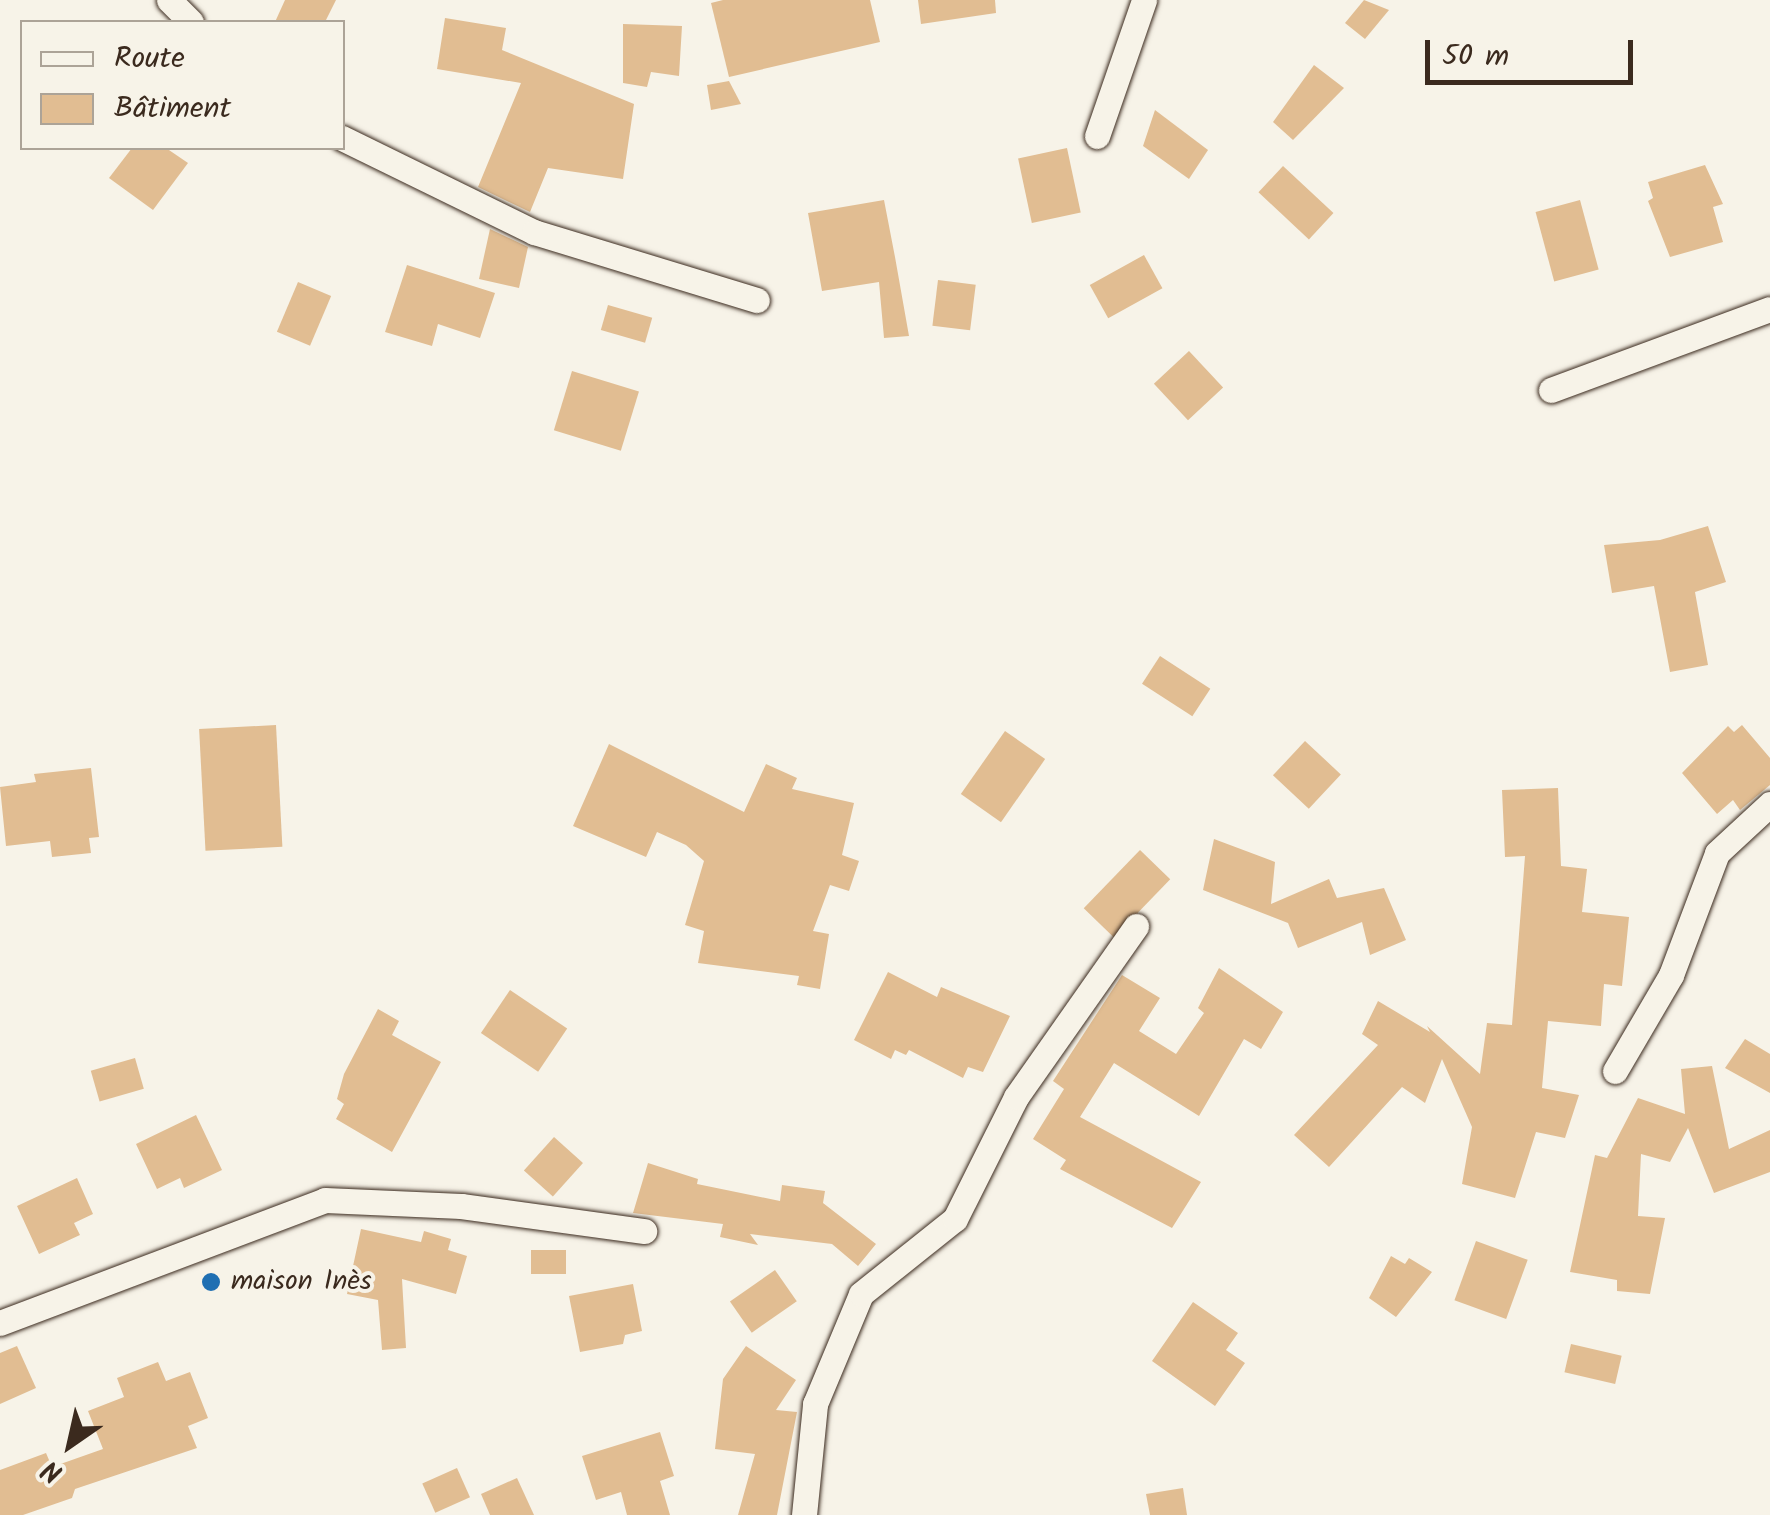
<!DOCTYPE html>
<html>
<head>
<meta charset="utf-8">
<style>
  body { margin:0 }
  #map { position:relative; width:1770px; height:1515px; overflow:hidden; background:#f7f3e8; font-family:Kalam,sans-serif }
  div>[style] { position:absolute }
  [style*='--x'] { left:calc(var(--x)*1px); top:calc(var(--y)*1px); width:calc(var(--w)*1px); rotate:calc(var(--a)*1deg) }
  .building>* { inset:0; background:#e1bd92; transform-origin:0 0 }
  .roads { filter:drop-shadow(0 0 2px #3b2a1e) drop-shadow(0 0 2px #3b2a1e) }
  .street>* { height:25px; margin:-12.5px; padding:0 12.5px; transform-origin:12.5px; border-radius:12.5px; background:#f7f3e8 }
  .dots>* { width:28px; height:28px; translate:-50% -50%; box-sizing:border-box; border:5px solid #f7f3e8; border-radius:50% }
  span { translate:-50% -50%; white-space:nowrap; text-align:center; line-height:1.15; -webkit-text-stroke:8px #f7f3e8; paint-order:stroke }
  .poi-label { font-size:28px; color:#3b2a1e }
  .left { translate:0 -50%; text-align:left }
  .legend { position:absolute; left:20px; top:20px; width:325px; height:130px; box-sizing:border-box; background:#f7f3e8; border:2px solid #aca397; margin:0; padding:12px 18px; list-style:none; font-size:30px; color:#3b2a1e }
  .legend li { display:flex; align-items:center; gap:20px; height:50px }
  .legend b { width:50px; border:2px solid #aca397 }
  .north { position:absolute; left:20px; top:1395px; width:100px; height:100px; -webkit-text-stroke:8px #f7f3e8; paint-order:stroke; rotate:214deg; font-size:28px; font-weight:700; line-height:40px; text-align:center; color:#3b2a1e }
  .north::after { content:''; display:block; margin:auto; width:35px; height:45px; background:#3b2a1e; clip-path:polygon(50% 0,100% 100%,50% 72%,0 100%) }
  .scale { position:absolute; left:1425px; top:40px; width:208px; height:45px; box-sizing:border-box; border:5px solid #3b2a1e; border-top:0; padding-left:12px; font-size:30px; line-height:35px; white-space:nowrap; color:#3b2a1e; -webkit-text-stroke:8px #f7f3e8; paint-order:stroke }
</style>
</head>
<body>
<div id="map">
  <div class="building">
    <i style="clip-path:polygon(285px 0,336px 0,325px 22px,275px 22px)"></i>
    <i style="clip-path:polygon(723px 0,870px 0,880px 42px,729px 77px,711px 3px)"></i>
    <i style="clip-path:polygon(918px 0,995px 0,996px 13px,921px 24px)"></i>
    <i style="clip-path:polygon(1364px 0,1389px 10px,1365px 39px,1345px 23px)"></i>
    <i style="clip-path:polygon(445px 18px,506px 28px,502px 50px,634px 104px,623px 179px,548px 168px,530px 212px,478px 187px,521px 83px,437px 69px)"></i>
    <i style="clip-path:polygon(623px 24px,682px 26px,679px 76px,651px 72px,647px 87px,623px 83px)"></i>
    <i style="clip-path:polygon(1314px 65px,1344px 88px,1293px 140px,1273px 122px)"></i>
    <i style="clip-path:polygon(729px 81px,741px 104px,711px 110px,707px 85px)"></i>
    <i style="clip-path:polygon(1155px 110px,1208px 150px,1189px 179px,1143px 146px)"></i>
    <i style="clip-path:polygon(132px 148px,166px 148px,188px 163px,153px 210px,109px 178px)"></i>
    <i style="left:1067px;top:148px;width:66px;height:50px;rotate:78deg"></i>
    <i style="clip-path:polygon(1705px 165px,1723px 204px,1713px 207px,1723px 242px,1670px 257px,1648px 201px,1653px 198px,1648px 182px)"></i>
    <i style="left:1283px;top:166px;width:69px;height:36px;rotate:43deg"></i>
    <i style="clip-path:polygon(884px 200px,895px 257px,909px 336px,884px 338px,879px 282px,822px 291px,808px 213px)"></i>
    <i style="left:1580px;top:200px;width:72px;height:46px;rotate:75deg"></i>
    <i style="clip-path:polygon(490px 229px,528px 247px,519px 288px,479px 279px)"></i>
    <i style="left:1144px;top:255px;width:38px;height:62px;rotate:61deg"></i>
    <i style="clip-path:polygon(407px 265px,495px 293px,480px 338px,438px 324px,432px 346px,385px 332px)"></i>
    <i style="left:938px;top:280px;width:38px;height:46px;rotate:7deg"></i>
    <i style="left:298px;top:282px;width:36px;height:54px;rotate:23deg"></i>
    <i style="left:608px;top:305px;width:46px;height:26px;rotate:16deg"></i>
    <i style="left:1189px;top:351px;width:50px;height:48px;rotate:47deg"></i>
    <i style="left:572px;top:371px;width:70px;height:62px;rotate:17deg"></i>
    <i style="clip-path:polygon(1708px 526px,1726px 582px,1695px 592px,1708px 665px,1670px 672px,1654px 586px,1612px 593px,1604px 545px,1660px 540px)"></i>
    <i style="left:1160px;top:656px;width:60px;height:33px;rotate:33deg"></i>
    <i style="left:276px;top:725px;width:122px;height:77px;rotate:87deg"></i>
    <i style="clip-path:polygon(1742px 725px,1770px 758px,1770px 785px,1740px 810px,1733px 800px,1717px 814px,1682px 773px,1728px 726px,1734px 732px)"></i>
    <i style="left:1005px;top:731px;width:49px;height:77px;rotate:35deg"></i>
    <i style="left:1305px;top:741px;width:49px;height:47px;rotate:43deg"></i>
    <i style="clip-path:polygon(609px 744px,744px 812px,766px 764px,797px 778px,792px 789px,854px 803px,842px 855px,859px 861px,849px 891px,830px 885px,813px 931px,829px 934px,820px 989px,797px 985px,799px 976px,698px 963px,704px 931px,685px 925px,704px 861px,686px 845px,657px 832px,646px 857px,573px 826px)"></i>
    <i style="clip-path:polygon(91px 768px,99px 837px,89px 838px,91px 853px,52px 857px,50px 841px,6px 846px,0 787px,36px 782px,34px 774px)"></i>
    <i style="clip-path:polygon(1558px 788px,1561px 866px,1587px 869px,1582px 912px,1629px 917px,1622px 986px,1604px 984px,1601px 1026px,1548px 1021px,1542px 1088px,1579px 1095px,1565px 1138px,1536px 1132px,1515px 1198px,1462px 1184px,1472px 1127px,1442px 1059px,1425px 1103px,1402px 1087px,1329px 1167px,1294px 1135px,1378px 1045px,1362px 1034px,1378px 1001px,1430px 1032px,1427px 1026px,1480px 1074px,1487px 1023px,1512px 1025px,1525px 856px,1505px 857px,1502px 790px)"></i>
    <i style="clip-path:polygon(1214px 839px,1275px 862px,1271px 904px,1329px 879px,1337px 898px,1384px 888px,1406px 940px,1370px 955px,1362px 922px,1298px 948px,1288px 923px,1203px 890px)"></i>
    <i style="left:1140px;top:850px;width:42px;height:81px;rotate:44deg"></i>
    <i style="clip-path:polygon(1219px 968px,1283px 1012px,1261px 1049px,1244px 1039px,1199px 1116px,1114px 1063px,1080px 1117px,1201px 1182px,1172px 1228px,1060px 1169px,1066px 1160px,1033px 1139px,1064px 1089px,1053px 1081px,1122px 975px,1160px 998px,1139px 1031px,1176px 1054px,1204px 1013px,1198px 1008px)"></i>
    <i style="clip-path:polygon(888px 972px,937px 997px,941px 987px,1010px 1016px,983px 1072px,968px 1067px,963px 1078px,909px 1050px,906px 1055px,895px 1050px,891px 1059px,854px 1040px)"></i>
    <i style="left:510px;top:990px;width:69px;height:52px;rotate:34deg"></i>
    <i style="clip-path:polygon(378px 1009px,399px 1021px,392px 1035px,441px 1062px,392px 1152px,336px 1119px,344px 1104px,337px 1099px,344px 1074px)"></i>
    <i style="clip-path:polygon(1745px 1039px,1770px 1054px,1770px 1093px,1725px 1068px)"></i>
    <i style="left:135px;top:1058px;width:32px;height:46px;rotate:74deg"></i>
    <i style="clip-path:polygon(1712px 1066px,1729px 1149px,1770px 1130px,1770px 1172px,1714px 1193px,1688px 1128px,1670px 1162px,1641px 1154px,1638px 1216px,1665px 1218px,1650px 1294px,1617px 1291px,1617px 1280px,1570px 1272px,1595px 1155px,1607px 1158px,1638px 1098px,1685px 1114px,1681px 1069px)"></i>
    <i style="clip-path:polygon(196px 1115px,222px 1170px,184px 1188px,180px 1178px,157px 1189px,136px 1144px)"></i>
    <i style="left:554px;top:1137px;width:39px;height:45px;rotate:42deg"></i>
    <i style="clip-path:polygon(648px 1163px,698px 1179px,697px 1184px,780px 1201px,782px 1185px,825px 1191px,823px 1203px,876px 1244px,858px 1266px,832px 1244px,750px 1234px,758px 1245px,720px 1237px,723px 1224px,633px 1213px)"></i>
    <i style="clip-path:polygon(77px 1178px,93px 1214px,74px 1223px,80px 1235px,39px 1254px,17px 1206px)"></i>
    <i style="clip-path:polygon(361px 1229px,421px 1242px,424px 1231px,451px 1239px,448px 1250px,467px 1256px,456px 1294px,402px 1279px,406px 1348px,382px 1350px,378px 1300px,347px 1294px)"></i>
    <i style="left:1476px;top:1241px;width:55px;height:63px;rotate:20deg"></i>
    <i style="left:531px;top:1250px;width:35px;height:24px"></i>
    <i style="clip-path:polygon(1391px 1256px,1405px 1264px,1409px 1258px,1432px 1272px,1396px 1317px,1369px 1298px)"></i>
    <i style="left:775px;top:1270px;width:38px;height:55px;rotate:55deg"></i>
    <i style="clip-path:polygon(633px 1284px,642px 1331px,625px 1335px,623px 1344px,580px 1352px,569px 1296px)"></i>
    <i style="clip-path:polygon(1193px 1302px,1238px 1333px,1226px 1350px,1245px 1363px,1215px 1406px,1152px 1361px)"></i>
    <i style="left:1571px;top:1344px;width:52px;height:29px;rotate:13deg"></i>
    <i style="clip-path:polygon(17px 1346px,36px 1388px,0 1404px,0 1353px)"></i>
    <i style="clip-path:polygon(746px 1346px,796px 1380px,776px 1410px,797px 1412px,777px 1515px,738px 1515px,755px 1454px,715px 1449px,723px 1379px)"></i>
    <i style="clip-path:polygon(158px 1362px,166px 1381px,190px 1372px,208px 1418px,188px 1426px,197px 1448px,75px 1489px,72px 1498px,23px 1515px,0 1515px,0 1470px,46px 1453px,52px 1467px,103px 1449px,88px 1411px,124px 1397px,117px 1378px)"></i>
    <i style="clip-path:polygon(660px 1432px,674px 1476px,660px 1481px,670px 1515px,627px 1515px,621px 1492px,596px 1500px,582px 1456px)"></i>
    <i style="left:457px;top:1468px;width:32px;height:38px;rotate:66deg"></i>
    <i style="clip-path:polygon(517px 1478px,534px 1515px,490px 1515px,481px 1494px)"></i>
    <i style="clip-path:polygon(1183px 1488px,1187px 1515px,1150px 1515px,1146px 1494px)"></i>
  </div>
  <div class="roads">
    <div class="street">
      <i style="--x:169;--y:0;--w:31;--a:45"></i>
      <i style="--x:1097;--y:136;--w:144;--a:-70.9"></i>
      <i style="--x:342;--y:138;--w:214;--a:26.1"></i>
      <i style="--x:534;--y:232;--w:233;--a:17"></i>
      <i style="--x:1551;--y:390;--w:233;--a:-20.3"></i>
      <i style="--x:1615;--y:1071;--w:111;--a:-59.7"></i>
      <i style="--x:1671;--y:975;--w:130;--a:-69.3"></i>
      <i style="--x:1717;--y:853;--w:72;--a:-42.8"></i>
      <i style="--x:0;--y:1323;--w:347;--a:-20.7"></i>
      <i style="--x:325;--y:1200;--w:136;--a:2.5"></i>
      <i style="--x:461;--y:1206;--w:185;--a:7.8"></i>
      <i style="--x:804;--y:1515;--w:112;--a:-84.3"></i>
      <i style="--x:815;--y:1404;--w:119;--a:-67.3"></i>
      <i style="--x:861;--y:1294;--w:120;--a:-38.6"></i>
      <i style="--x:955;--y:1219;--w:136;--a:-63.4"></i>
      <i style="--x:1016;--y:1097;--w:209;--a:-54.9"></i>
    </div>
  </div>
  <div class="dots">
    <i style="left:211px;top:1282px;background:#1f6fb2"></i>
  </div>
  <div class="poi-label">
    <span class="left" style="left:231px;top:1282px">maison Inès</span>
  </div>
  <ul class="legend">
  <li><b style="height:12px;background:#f7f3e8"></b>Route</li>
  <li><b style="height:28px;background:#e1bd92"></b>Bâtiment</li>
  </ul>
  <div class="north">N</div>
  <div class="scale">50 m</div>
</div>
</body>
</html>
